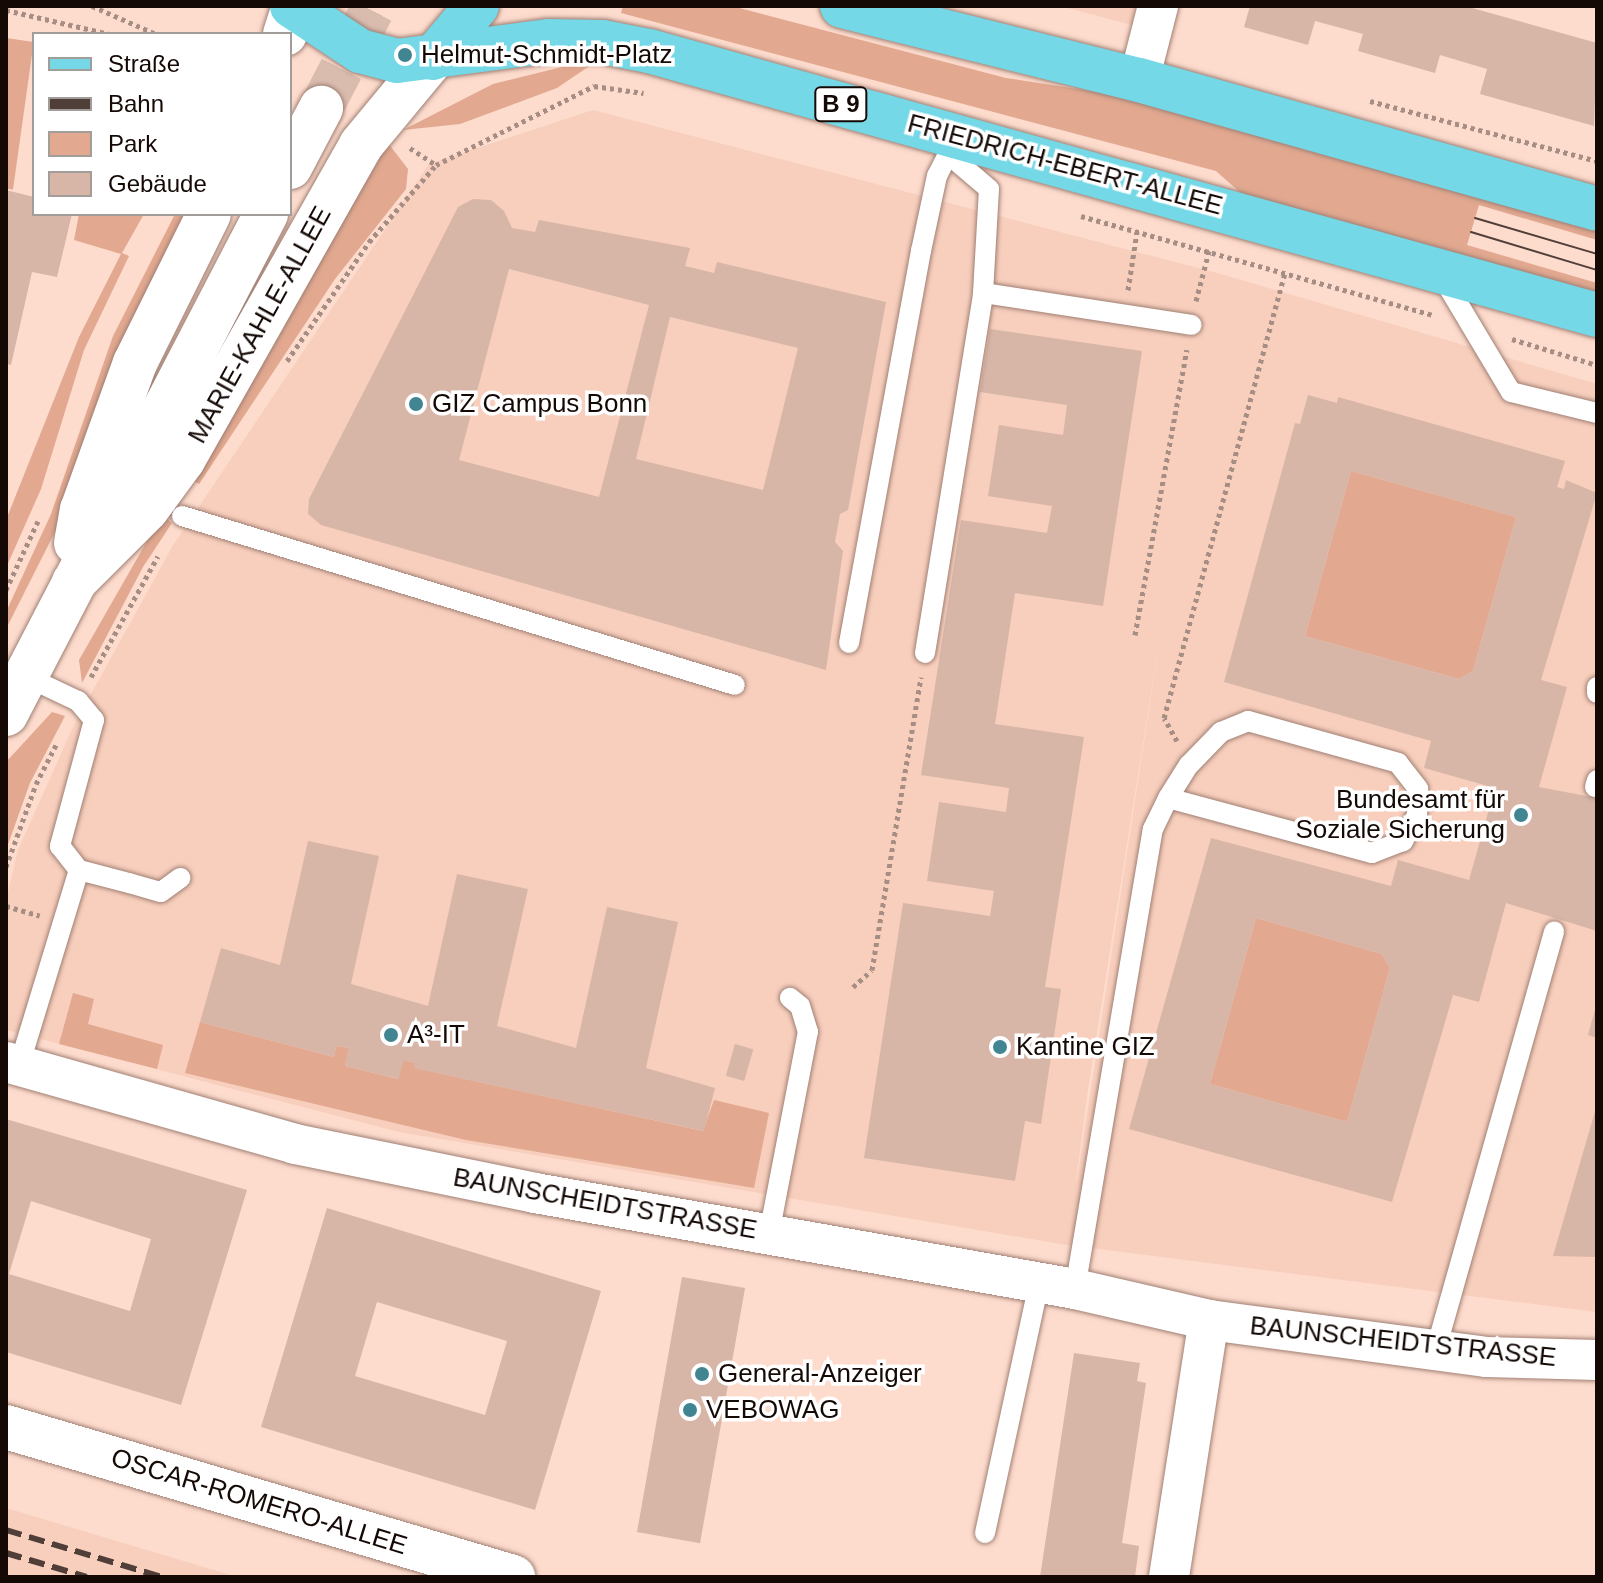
<!DOCTYPE html>
<html>
<head>
<meta charset="utf-8">
<style>
  body { margin:0 }
  #map { position:relative; width:1603px; height:1583px; overflow:hidden; background:#fddbcd; font-family:Helvetica,sans-serif }
  div>[style] { position:absolute }
  [style*='--x'] { left:calc(var(--x)*1px); top:calc(var(--y)*1px); width:calc(var(--w)*1px); rotate:calc(var(--a)*1deg) }
  .built>* { inset:0; background:#f8cebd }
  .green>* { inset:0; background:#e2a890; transform-origin:0 0 }
  .building>* { inset:0; background:#d7b6a8; transform-origin:0 0 }
  .secondary-tunnel>* { height:44px; margin-top:-22px; transform-origin:0; background:repeating-linear-gradient(90deg,#dabcaf 0 44px,transparent 0 66px) }
  .path>* { height:5px; margin-top:-2.5px; transform-origin:0; background:repeating-linear-gradient(90deg,#a78e84 0 4px,transparent 0 8px) }
  .roads { filter:drop-shadow(0 0 2px #a08074) drop-shadow(0 0 2px #a08074) }
  .lane>* { height:20px; margin:-10px; padding:0 10px; transform-origin:10px; border-radius:10px; background:#fff }
  .street>* { height:40px; margin:-20px; padding:0 20px; transform-origin:20px; border-radius:20px; background:#fff }
  .secondary>* { height:44px; margin:-22px; padding:0 22px; transform-origin:22px; border-radius:22px; background:#fff }
  .primary>* { height:44px; margin:-22px; padding:0 22px; transform-origin:22px; border-radius:22px; background:#74d8e6 }
  .tram>* { height:2px; margin:-1px; padding:0 1px; transform-origin:1px; border-radius:1px; background:#503f38 }
  .rail>* { height:6px; margin-top:-3px; transform-origin:0; background:repeating-linear-gradient(90deg,#503f38 0 16px,transparent 0 24px) }
  .dots>* { width:22px; height:22px; translate:-50% -50%; box-sizing:border-box; border:4px solid #fff; border-radius:50% }
  span { translate:-50% -50%; white-space:nowrap; text-align:center; line-height:1.15; -webkit-text-stroke:7px #fff; paint-order:stroke }
  .shield-label span { padding:2px 6px; background:#fff; border:2px solid; border-radius:6px; -webkit-text-stroke-width:0 }
  .shield-label { font-size:24px; color:#140905; font-weight:700 }
  .poi-label { font-size:26px; color:#140905 }
  .left { translate:0 -50%; text-align:left }
  .right { translate:-100% -50%; text-align:right }
  .street-label { font-size:26px; color:#140905 }
  .frame { position:absolute; inset:0; border:8px solid #140905; pointer-events:none }
  .legend { position:absolute; left:32px; top:32px; width:260px; height:184px; box-sizing:border-box; background:#fff; border:2px solid #a19d9b; margin:0; padding:10px 14px; list-style:none; font-size:24px; color:#140905 }
  .legend li { display:flex; align-items:center; gap:16px; height:40px }
  .legend b { width:40px; border:2px solid #a19d9b }
</style>
</head>
<body>
<div id="map">
  <div class="built">
    <i style="clip-path:polygon(1060px 6px,1136px 6px,1132px 25px)"></i>
    <i style="clip-path:polygon(evenodd,593px 110px,1217px 273px,1597px 384px,1597px 1312px,1067px 1245px,399px 1132px,6px 1030px,6px 900px,18px 850px,73px 727px,172px 547px,429px 164px,593px 110px,1164px 611px,1077px 1180px,1076px 1181px,1088px 1089px,1164px 611px)"></i>
    <i style="clip-path:polygon(6px 1508px,237px 1577px,16px 1577px,6px 1574px)"></i>
  </div>
  <div class="green">
    <i style="clip-path:polygon(623px 6px,732px 6px,1006px 78px,1143px 99px,1597px 227px,1597px 240px,1479px 205px,1467px 245px,1597px 283px,1597px 295px,1243px 195px,1216px 171px,621px 13px)"></i>
    <i style="left:6px;top:38px;width:28px;height:149px;rotate:8deg"></i>
    <i style="clip-path:polygon(562px 67px,588px 67px,557px 88px,460px 124px,403px 130px,493px 84px)"></i>
    <i style="clip-path:polygon(388px 143px,408px 169px,406px 189px,335px 279px,199px 484px,187px 477px)"></i>
    <i style="clip-path:polygon(79px 214px,144px 214px,122px 253px,129px 256px,84px 350px,41px 489px,6px 568px,6px 520px,79px 337px,121px 254px,74px 240px)"></i>
    <i style="clip-path:polygon(175px 214px,190px 214px,61px 520px,6px 629px,6px 612px,51px 514px,113px 336px)"></i>
    <i style="clip-path:polygon(1351px 471px,1516px 517px,1473px 671px,1459px 679px,1305px 636px)"></i>
    <i style="clip-path:polygon(162px 515px,172px 523px,143px 567px,82px 683px,79px 660px)"></i>
    <i style="clip-path:polygon(52px 712px,65px 716px,30px 783px,6px 850px,6px 762px)"></i>
    <i style="clip-path:polygon(1256px 918px,1382px 954px,1390px 968px,1347px 1122px,1210px 1084px)"></i>
    <i style="clip-path:polygon(73px 993px,94px 999px,88px 1024px,163px 1045px,157px 1069px,59px 1044px)"></i>
    <i style="clip-path:polygon(200px 1022px,334px 1057px,336px 1046px,349px 1048px,345px 1066px,398px 1079px,403px 1060px,415px 1063px,415px 1068px,703px 1131px,714px 1100px,769px 1113px,754px 1188px,466px 1140px,185px 1073px)"></i>
  </div>
  <div class="building">
    <i style="clip-path:polygon(1250px 6px,1465px 6px,1597px 43px,1594px 126px,1480px 94px,1487px 69px,1440px 55px,1435px 73px,1358px 51px,1363px 34px,1315px 21px,1308px 45px,1244px 27px)"></i>
    <i style="clip-path:polygon(6px 190px,34px 197px,34px 214px,72px 214px,57px 277px,32px 272px,11px 365px,6px 364px)"></i>
    <i style="clip-path:polygon(evenodd,473px 199px,491px 200px,504px 211px,512px 228px,535px 232px,539px 220px,690px 248px,685px 266px,714px 273px,717px 262px,886px 302px,848px 510px,840px 514px,835px 542px,843px 551px,826px 670px,321px 525px,308px 514px,309px 499px,458px 207px,473px 199px,509px 269px,649px 305px,599px 497px,459px 460px,509px 269px,473px 199px,670px 317px,798px 348px,763px 490px,636px 459px,670px 317px)"></i>
    <i style="clip-path:polygon(990px 329px,1142px 351px,1103px 606px,1015px 593px,995px 724px,1084px 737px,1045px 987px,1061px 989px,1041px 1124px,1025px 1121px,1015px 1181px,864px 1158px,903px 903px,990px 916px,994px 891px,927px 881px,939px 802px,1006px 812px,1009px 788px,921px 775px,961px 520px,1047px 533px,1052px 506px,988px 496px,999px 425px,1063px 435px,1067px 405px,980px 392px)"></i>
    <i style="clip-path:polygon(evenodd,1308px 395px,1337px 403px,1338px 397px,1565px 461px,1557px 487px,1564px 489px,1566px 480px,1597px 493px,1541px 680px,1567px 687px,1539px 787px,1597px 798px,1597px 931px,1506px 903px,1479px 1002px,1453px 995px,1392px 1202px,1129px 1129px,1211px 838px,1391px 886px,1398px 860px,1469px 880px,1495px 788px,1424px 768px,1431px 741px,1224px 682px,1295px 423px,1300px 424px,1308px 395px,1351px 471px,1516px 517px,1473px 671px,1459px 679px,1305px 636px,1351px 471px,1308px 395px,1256px 918px,1382px 954px,1390px 968px,1347px 1122px,1210px 1084px,1256px 918px)"></i>
    <i style="clip-path:polygon(308px 841px,379px 856px,351px 984px,428px 1006px,457px 874px,528px 889px,497px 1026px,576px 1048px,607px 907px,678px 922px,646px 1068px,715px 1088px,704px 1131px,414px 1068px,415px 1063px,403px 1060px,399px 1079px,345px 1066px,349px 1048px,336px 1046px,334px 1057px,200px 1022px,221px 948px,280px 965px)"></i>
    <i style="clip-path:polygon(1596px 1006px,1597px 1006px,1597px 1038px,1588px 1035px)"></i>
    <i style="left:735px;top:1044px;width:19px;height:33px;rotate:16deg"></i>
    <i style="clip-path:polygon(1596px 1108px,1597px 1257px,1553px 1256px)"></i>
    <i style="clip-path:polygon(evenodd,6px 1119px,247px 1190px,181px 1405px,6px 1352px,6px 1119px,31px 1201px,151px 1239px,130px 1311px,9px 1274px,31px 1201px)"></i>
    <i style="clip-path:polygon(evenodd,327px 1208px,601px 1291px,535px 1510px,261px 1427px,327px 1208px,377px 1302px,507px 1341px,485px 1415px,355px 1376px,377px 1302px)"></i>
    <i style="left:682px;top:1277px;width:64px;height:259px;rotate:10deg"></i>
    <i style="clip-path:polygon(1074px 1353px,1140px 1363px,1137px 1381px,1146px 1383px,1122px 1543px,1139px 1546px,1135px 1577px,1040px 1577px)"></i>
  </div>
  <div class="secondary-tunnel">
    <i style="--x:321;--y:108;--w:115;--a:-62.5"></i>
  </div>
  <div class="path">
    <i style="--x:92;--y:6;--w:70;--a:23.6"></i>
    <i style="--x:6;--y:10;--w:106;--a:13.1"></i>
    <i style="--x:1370;--y:101;--w:235;--a:14.8"></i>
    <i style="--x:410;--y:148;--w:31;--a:33"></i>
    <i style="--x:1081;--y:216;--w:366;--a:15.7"></i>
    <i style="--x:1128;--y:290;--w:59;--a:-81.2"></i>
    <i style="--x:1196;--y:301;--w:52;--a:-75.4"></i>
    <i style="--x:1512;--y:339;--w:89;--a:17"></i>
    <i style="--x:287;--y:361;--w:145;--a:-55.4"></i>
    <i style="--x:369;--y:242;--w:102;--a:-49"></i>
    <i style="--x:436;--y:165;--w:177;--a:-26.6"></i>
    <i style="--x:594;--y:86;--w:50;--a:8"></i>
    <i style="--x:6;--y:590;--w:76;--a:-65.1"></i>
    <i style="--x:1135;--y:635;--w:290;--a:-79.7"></i>
    <i style="--x:91;--y:677;--w:138;--a:-61"></i>
    <i style="--x:1177;--y:741;--w:26;--a:-119"></i>
    <i style="--x:1164;--y:718;--w:460;--a:-74.8"></i>
    <i style="--x:6;--y:867;--w:88;--a:-70.1"></i>
    <i style="--x:36;--y:784;--w:46;--a:-62.9"></i>
    <i style="--x:6;--y:906;--w:35;--a:16"></i>
    <i style="--x:853;--y:987;--w:25;--a:-42"></i>
    <i style="--x:872;--y:970;--w:297;--a:-80.5"></i>
  </div>
  <div class="roads">
    <div class="lane">
      <i style="--x:1441;--y:275;--w:136;--a:59.1"></i>
      <i style="--x:1511;--y:392;--w:89;--a:13.7"></i>
      <i style="--x:983;--y:293;--w:211;--a:8.7"></i>
      <i style="--x:182;--y:516;--w:578;--a:16.99"></i>
      <i style="--x:849;--y:643;--w:399;--a:-79.6"></i>
      <i style="--x:921;--y:251;--w:77;--a:-78"></i>
      <i style="--x:937;--y:176;--w:37;--a:-63"></i>
      <i style="--x:925;--y:653;--w:365;--a:-80.8"></i>
      <i style="--x:983;--y:293;--w:104;--a:-86.7"></i>
      <i style="--x:989;--y:189;--w:54;--a:-139.5"></i>
      <i style="--x:25;--y:676;--w:59;--a:25.3"></i>
      <i style="--x:78;--y:701;--w:25;--a:50"></i>
      <i style="--x:94;--y:720;--w:131;--a:105.1"></i>
      <i style="--x:60;--y:846;--w:31;--a:52"></i>
      <i style="--x:79;--y:870;--w:52;--a:14.6"></i>
      <i style="--x:129;--y:883;--w:33;--a:16"></i>
      <i style="--x:161;--y:892;--w:24;--a:-36"></i>
      <i style="--x:1597;--y:687;--w:6;--a:90"></i>
      <i style="--x:1595;--y:787;--w:7;--a:-74"></i>
      <i style="--x:19;--y:1066;--w:205;--a:-73"></i>
      <i style="--x:769;--y:1234;--w:206;--a:-79.1"></i>
      <i style="--x:808;--y:1032;--w:27;--a:-107"></i>
      <i style="--x:800;--y:1006;--w:13;--a:-141"></i>
      <i style="--x:1075;--y:1289;--w:467;--a:-80.4"></i>
      <i style="--x:1153;--y:829;--w:34;--a:-64"></i>
      <i style="--x:1168;--y:798;--w:39;--a:-58"></i>
      <i style="--x:1189;--y:765;--w:46;--a:-45.9"></i>
      <i style="--x:1221;--y:732;--w:29;--a:-22"></i>
      <i style="--x:1248;--y:721;--w:156;--a:15.6"></i>
      <i style="--x:1398;--y:763;--w:33;--a:52"></i>
      <i style="--x:1418;--y:789;--w:26;--a:92"></i>
      <i style="--x:1417;--y:815;--w:30;--a:118"></i>
      <i style="--x:1403;--y:841;--w:33;--a:159"></i>
      <i style="--x:1372;--y:853;--w:211;--a:-164.9"></i>
      <i style="--x:1436;--y:1349;--w:434;--a:-74.2"></i>
      <i style="--x:985;--y:1533;--w:256;--a:-77.8"></i>
    </div>
    <div class="street">
      <i style="--x:1139;--y:80;--w:76;--a:-75.6"></i>
      <i style="--x:6;--y:1062;--w:300;--a:15.8"></i>
      <i style="--x:295;--y:1144;--w:245;--a:11.5"></i>
      <i style="--x:535;--y:1193;--w:548;--a:10.08"></i>
      <i style="--x:1075;--y:1289;--w:138;--a:13"></i>
      <i style="--x:1209;--y:1320;--w:279;--a:7.6"></i>
      <i style="--x:1486;--y:1357;--w:111;--a:1.5"></i>
      <i style="--x:1169;--y:1577;--w:260;--a:-81.2"></i>
    </div>
    <div class="secondary">
      <i style="--x:285;--y:34;--w:28;--a:-72"></i>
      <i style="--x:290;--y:167;--w:67;--a:-62.3"></i>
      <i style="--x:76;--y:543;--w:34;--a:-80"></i>
      <i style="--x:82;--y:510;--w:156;--a:-70.2"></i>
      <i style="--x:135;--y:363;--w:166;--a:-63.6"></i>
      <i style="--x:74;--y:582;--w:103;--a:-45"></i>
      <i style="--x:147;--y:509;--w:61;--a:-53.7"></i>
      <i style="--x:183;--y:460;--w:362;--a:-60.5"></i>
      <i style="--x:361;--y:145;--w:113;--a:-50.4"></i>
      <i style="--x:6;--y:714;--w:564;--a:-62.53"></i>
      <i style="--x:6;--y:1427;--w:529;--a:16.48"></i>
    </div>
    <div class="primary">
      <i style="--x:292;--y:6;--w:82;--a:33.5"></i>
      <i style="--x:360;--y:51;--w:38;--a:15"></i>
      <i style="--x:397;--y:61;--w:152;--a:-7.5"></i>
      <i style="--x:548;--y:41;--w:55;--a:1"></i>
      <i style="--x:603;--y:42;--w:47;--a:11.1"></i>
      <i style="--x:649;--y:51;--w:984;--a:15.56"></i>
      <i style="--x:842;--y:6;--w:306;--a:14"></i>
      <i style="--x:1139;--y:80;--w:476;--a:15.7"></i>
      <i style="--x:433;--y:58;--w:68;--a:-49.8"></i>
    </div>
  </div>
  <div class="tram">
    <i style="--x:1475;--y:218;--w:127;--a:16.4"></i>
    <i style="--x:1471;--y:232;--w:132;--a:16.8"></i>
  </div>
  <div class="rail">
    <i style="--x:6;--y:1530;--w:163;--a:16.8"></i>
    <i style="--x:6;--y:1553;--w:84;--a:16.5"></i>
  </div>
  <div class="dots">
    <i style="left:405px;top:55px;background:#408591"></i>
    <i style="left:416px;top:404px;background:#408591"></i>
    <i style="left:1521px;top:815px;background:#408591"></i>
    <i style="left:391px;top:1035px;background:#408591"></i>
    <i style="left:1000px;top:1047px;background:#408591"></i>
    <i style="left:702px;top:1374px;background:#408591"></i>
    <i style="left:690px;top:1410px;background:#408591"></i>
  </div>
  <div class="shield-label">
    <span style="left:841px;top:104px">B 9</span>
  </div>
  <div class="poi-label">
    <span class="left" style="left:421px;top:55px">Helmut-Schmidt-Platz</span>
    <span class="left" style="left:432px;top:404px">GIZ Campus Bonn</span>
    <span class="right" style="left:1505px;top:815px">Bundesamt für<br>Soziale Sicherung</span>
    <span class="left" style="left:407px;top:1035px">A³-IT</span>
    <span class="left" style="left:1016px;top:1047px">Kantine GIZ</span>
    <span class="left" style="left:718px;top:1374px">General-Anzeiger</span>
    <span class="left" style="left:706px;top:1410px">VEBOWAG</span>
  </div>
  <div class="street-label">
    <span style="left:1065px;top:165px;rotate:15deg">FRIEDRICH-EBERT-ALLEE</span>
    <span style="left:260px;top:325px;rotate:-61deg">MARIE-KAHLE-ALLEE</span>
    <span style="left:605px;top:1204px;rotate:10deg">BAUNSCHEIDTSTRASSE</span>
    <span style="left:1403px;top:1342px;rotate:6deg">BAUNSCHEIDTSTRASSE</span>
    <span style="left:259px;top:1502px;rotate:17deg">OSCAR-ROMERO-ALLEE</span>
  </div>
  <div class="frame"></div>
  <ul class="legend">
  <li><b style="height:10px;background:#74d8e6"></b>Straße</li>
  <li><b style="height:10px;background:#503f38"></b>Bahn</li>
  <li><b style="height:22px;background:#e2a890"></b>Park</li>
  <li><b style="height:22px;background:#d7b6a8"></b>Gebäude</li>
  </ul>
</div>
</body>
</html>
